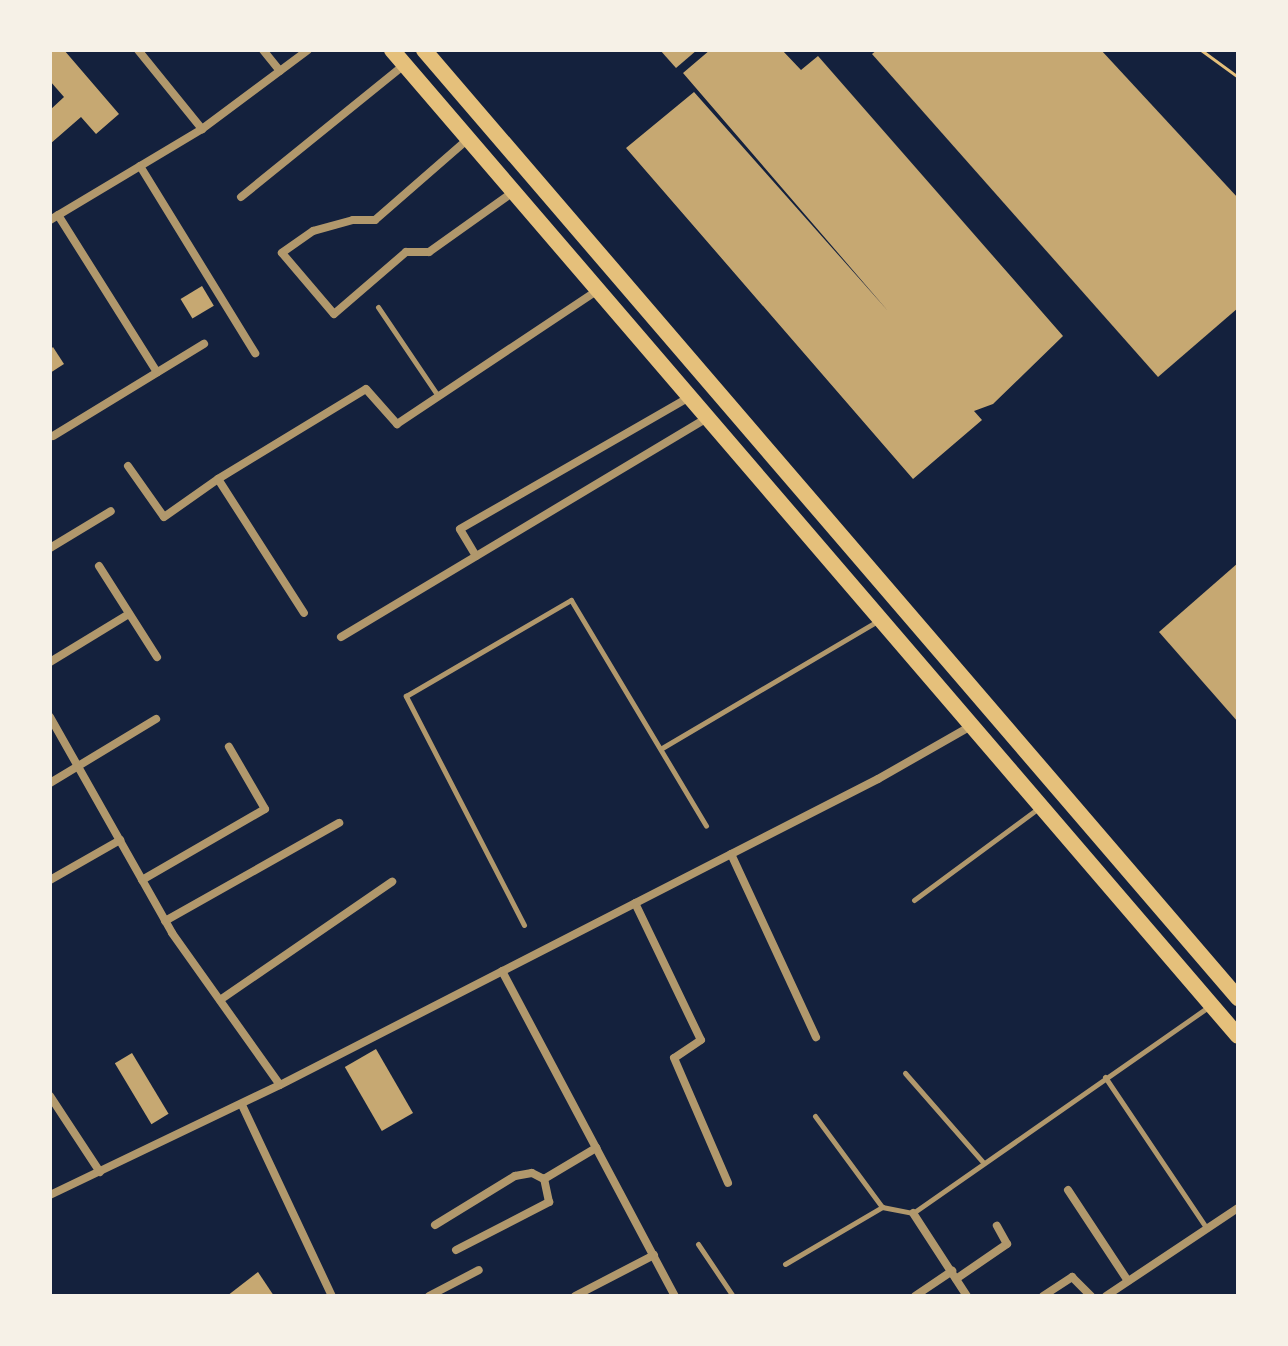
<!DOCTYPE html>
<html>
<head>
<meta charset="utf-8">
<style>
  body { margin:0 }
  #map { position:relative; width:1288px; height:1346px; overflow:hidden; background:#14213d; font-family:Merriweather,serif }
  div>[style] { position:absolute }
  [style*='--x'] { left:calc(var(--x)*1px); top:calc(var(--y)*1px); width:calc(var(--w)*1px); rotate:calc(var(--a)*1deg) }
  .building>* { inset:0; background:#c6a872; transform-origin:0 0 }
  .path>* { height:3px; margin:-1.5px; padding:0 1.5px; transform-origin:1.5px; border-radius:1.5px; background:#e5c07b }
  .service>* { height:5px; margin:-2.5px; padding:0 2.5px; transform-origin:2.5px; border-radius:2.5px; background:#b1986c }
  .minor>* { height:8px; margin:-4px; padding:0 4px; transform-origin:4px; border-radius:4px; background:#b1986c }
  .primary>* { height:16px; margin:-8px; padding:0 8px; transform-origin:8px; border-radius:8px; background:#e5c07b }
  span { translate:-50% -50%; white-space:nowrap; text-align:center; line-height:1.15; -webkit-text-stroke:8px #f6f1e7; paint-order:stroke }
  .frame { position:absolute; inset:0; border:52px solid #f6f1e7; pointer-events:none }
</style>
</head>
<body>
<div id="map">
  <div class="building">
    <i style="clip-path:polygon(50px 50px,64px 50px,119px 114px,96px 134px,81px 117px,50px 144px,50px 110px,64px 97px,50px 81px)"></i>
    <i style="clip-path:polygon(660px 50px,697px 50px,676px 68px)"></i>
    <i style="clip-path:polygon(710px 50px,782px 50px,801px 70px,818px 56px,1063px 336px,993px 404px,974px 411px,982px 420px,913px 479px,626px 148px,694px 92px,888px 311px,683px 73px)"></i>
    <i style="clip-path:polygon(877px 50px,1101px 50px,1238px 198px,1238px 308px,1158px 377px,872px 54px)"></i>
    <i style="left:202px;top:286px;width:23px;height:25px;rotate:59deg"></i>
    <i style="clip-path:polygon(53px 347px,64px 364px,50px 373px,50px 350px)"></i>
    <i style="clip-path:polygon(1238px 563px,1238px 722px,1159px 632px)"></i>
    <i style="left:376px;top:1049px;width:74px;height:36px;rotate:60deg"></i>
    <i style="left:132px;top:1053px;width:71px;height:20px;rotate:59deg"></i>
    <i style="clip-path:polygon(258px 1272px,274px 1296px,227px 1296px)"></i>
  </div>
  <div class="path">
    <i style="--x:1201;--y:50;--w:46;--a:36.1"></i>
  </div>
  <div class="service">
    <i style="--x:378;--y:307;--w:107;--a:56"></i>
    <i style="--x:662;--y:748;--w:248;--a:-30.5"></i>
    <i style="--x:914;--y:900;--w:157;--a:-36.4"></i>
    <i style="--x:524;--y:925;--w:258;--a:-117.3"></i>
    <i style="--x:406;--y:696;--w:191;--a:-30.2"></i>
    <i style="--x:571;--y:600;--w:263;--a:59.1"></i>
    <i style="--x:905;--y:1073;--w:118;--a:48.8"></i>
    <i style="--x:1105;--y:1077;--w:183;--a:56.1"></i>
    <i style="--x:815;--y:1116;--w:113;--a:53.6"></i>
    <i style="--x:698;--y:1244;--w:63;--a:56.1"></i>
    <i style="--x:785;--y:1264;--w:113;--a:-30.4"></i>
    <i style="--x:882;--y:1207;--w:32;--a:11"></i>
    <i style="--x:913;--y:1213;--w:358;--a:-34.9"></i>
  </div>
  <div class="minor">
    <i style="--x:138;--y:50;--w:102;--a:51"></i>
    <i style="--x:263;--y:50;--w:27;--a:51"></i>
    <i style="--x:468;--y:139;--w:123;--a:138.9"></i>
    <i style="--x:375;--y:220;--w:22;--a:180"></i>
    <i style="--x:353;--y:220;--w:41;--a:164.6"></i>
    <i style="--x:313;--y:231;--w:38;--a:145"></i>
    <i style="--x:282;--y:253;--w:80;--a:49.6"></i>
    <i style="--x:334;--y:314;--w:95;--a:-40.7"></i>
    <i style="--x:406;--y:252;--w:23;--a:0"></i>
    <i style="--x:429;--y:252;--w:103;--a:-35.5"></i>
    <i style="--x:140;--y:166;--w:220;--a:58.4"></i>
    <i style="--x:241;--y:197;--w:210;--a:-39"></i>
    <i style="--x:58;--y:215;--w:186;--a:57.8"></i>
    <i style="--x:50;--y:220;--w:177;--a:-30.9"></i>
    <i style="--x:202;--y:129;--w:132;--a:-36.7"></i>
    <i style="--x:53;--y:436;--w:177;--a:-31.4"></i>
    <i style="--x:128;--y:466;--w:62;--a:54.8"></i>
    <i style="--x:164;--y:517;--w:66;--a:-35.1"></i>
    <i style="--x:218;--y:479;--w:173;--a:-31.3"></i>
    <i style="--x:366;--y:389;--w:47;--a:48.5"></i>
    <i style="--x:397;--y:424;--w:242;--a:-33.7"></i>
    <i style="--x:218;--y:479;--w:159;--a:57.3"></i>
    <i style="--x:50;--y:548;--w:71;--a:-31.2"></i>
    <i style="--x:476;--y:556;--w:31;--a:-121"></i>
    <i style="--x:460;--y:529;--w:265;--a:-29.9"></i>
    <i style="--x:99;--y:566;--w:108;--a:57.5"></i>
    <i style="--x:341;--y:637;--w:427;--a:-30.9"></i>
    <i style="--x:50;--y:662;--w:92;--a:-31.3"></i>
    <i style="--x:50;--y:717;--w:248;--a:60.5"></i>
    <i style="--x:172;--y:933;--w:186;--a:54.6"></i>
    <i style="--x:50;--y:783;--w:124;--a:-31.1"></i>
    <i style="--x:731;--y:854;--w:202;--a:65.1"></i>
    <i style="--x:50;--y:880;--w:81;--a:-29.7"></i>
    <i style="--x:142;--y:880;--w:142;--a:-30"></i>
    <i style="--x:265;--y:809;--w:72;--a:-120.1"></i>
    <i style="--x:635;--y:903;--w:152;--a:64.3"></i>
    <i style="--x:701;--y:1040;--w:32;--a:146"></i>
    <i style="--x:674;--y:1058;--w:136;--a:66.6"></i>
    <i style="--x:165;--y:921;--w:200;--a:-29.4"></i>
    <i style="--x:502;--y:971;--w:368;--a:62"></i>
    <i style="--x:220;--y:1000;--w:209;--a:-34.5"></i>
    <i style="--x:50;--y:1096;--w:91;--a:56.7"></i>
    <i style="--x:242;--y:1105;--w:211;--a:64.8"></i>
    <i style="--x:1068;--y:1190;--w:109;--a:56.6"></i>
    <i style="--x:50;--y:1195;--w:255;--a:-25.6"></i>
    <i style="--x:280;--y:1085;--w:672;--a:-27.1"></i>
    <i style="--x:878;--y:779;--w:107;--a:-29.7"></i>
    <i style="--x:913;--y:1213;--w:99;--a:57"></i>
    <i style="--x:435;--y:1225;--w:94;--a:-31.5"></i>
    <i style="--x:515;--y:1176;--w:17;--a:-10"></i>
    <i style="--x:532;--y:1173;--w:13;--a:27"></i>
    <i style="--x:544;--y:1179;--w:61;--a:-30.8"></i>
    <i style="--x:456;--y:1250;--w:105;--a:-27.3"></i>
    <i style="--x:549;--y:1202;--w:24;--a:-102"></i>
    <i style="--x:956;--y:1279;--w:62;--a:-34.5"></i>
    <i style="--x:1007;--y:1244;--w:21;--a:-119"></i>
    <i style="--x:429;--y:1296;--w:56;--a:-27.5"></i>
    <i style="--x:575;--y:1296;--w:89;--a:-27.4"></i>
    <i style="--x:915;--y:1296;--w:45;--a:-34"></i>
    <i style="--x:1043;--y:1296;--w:35;--a:-33"></i>
    <i style="--x:1072;--y:1277;--w:27;--a:45"></i>
    <i style="--x:1106;--y:1296;--w:159;--a:-33.7"></i>
  </div>
  <div class="primary">
    <i style="--x:392;--y:50;--w:1299;--a:49.37"></i>
    <i style="--x:424;--y:50;--w:1250;--a:49.35"></i>
  </div>
  <div class="frame"></div>
</div>
</body>
</html>
